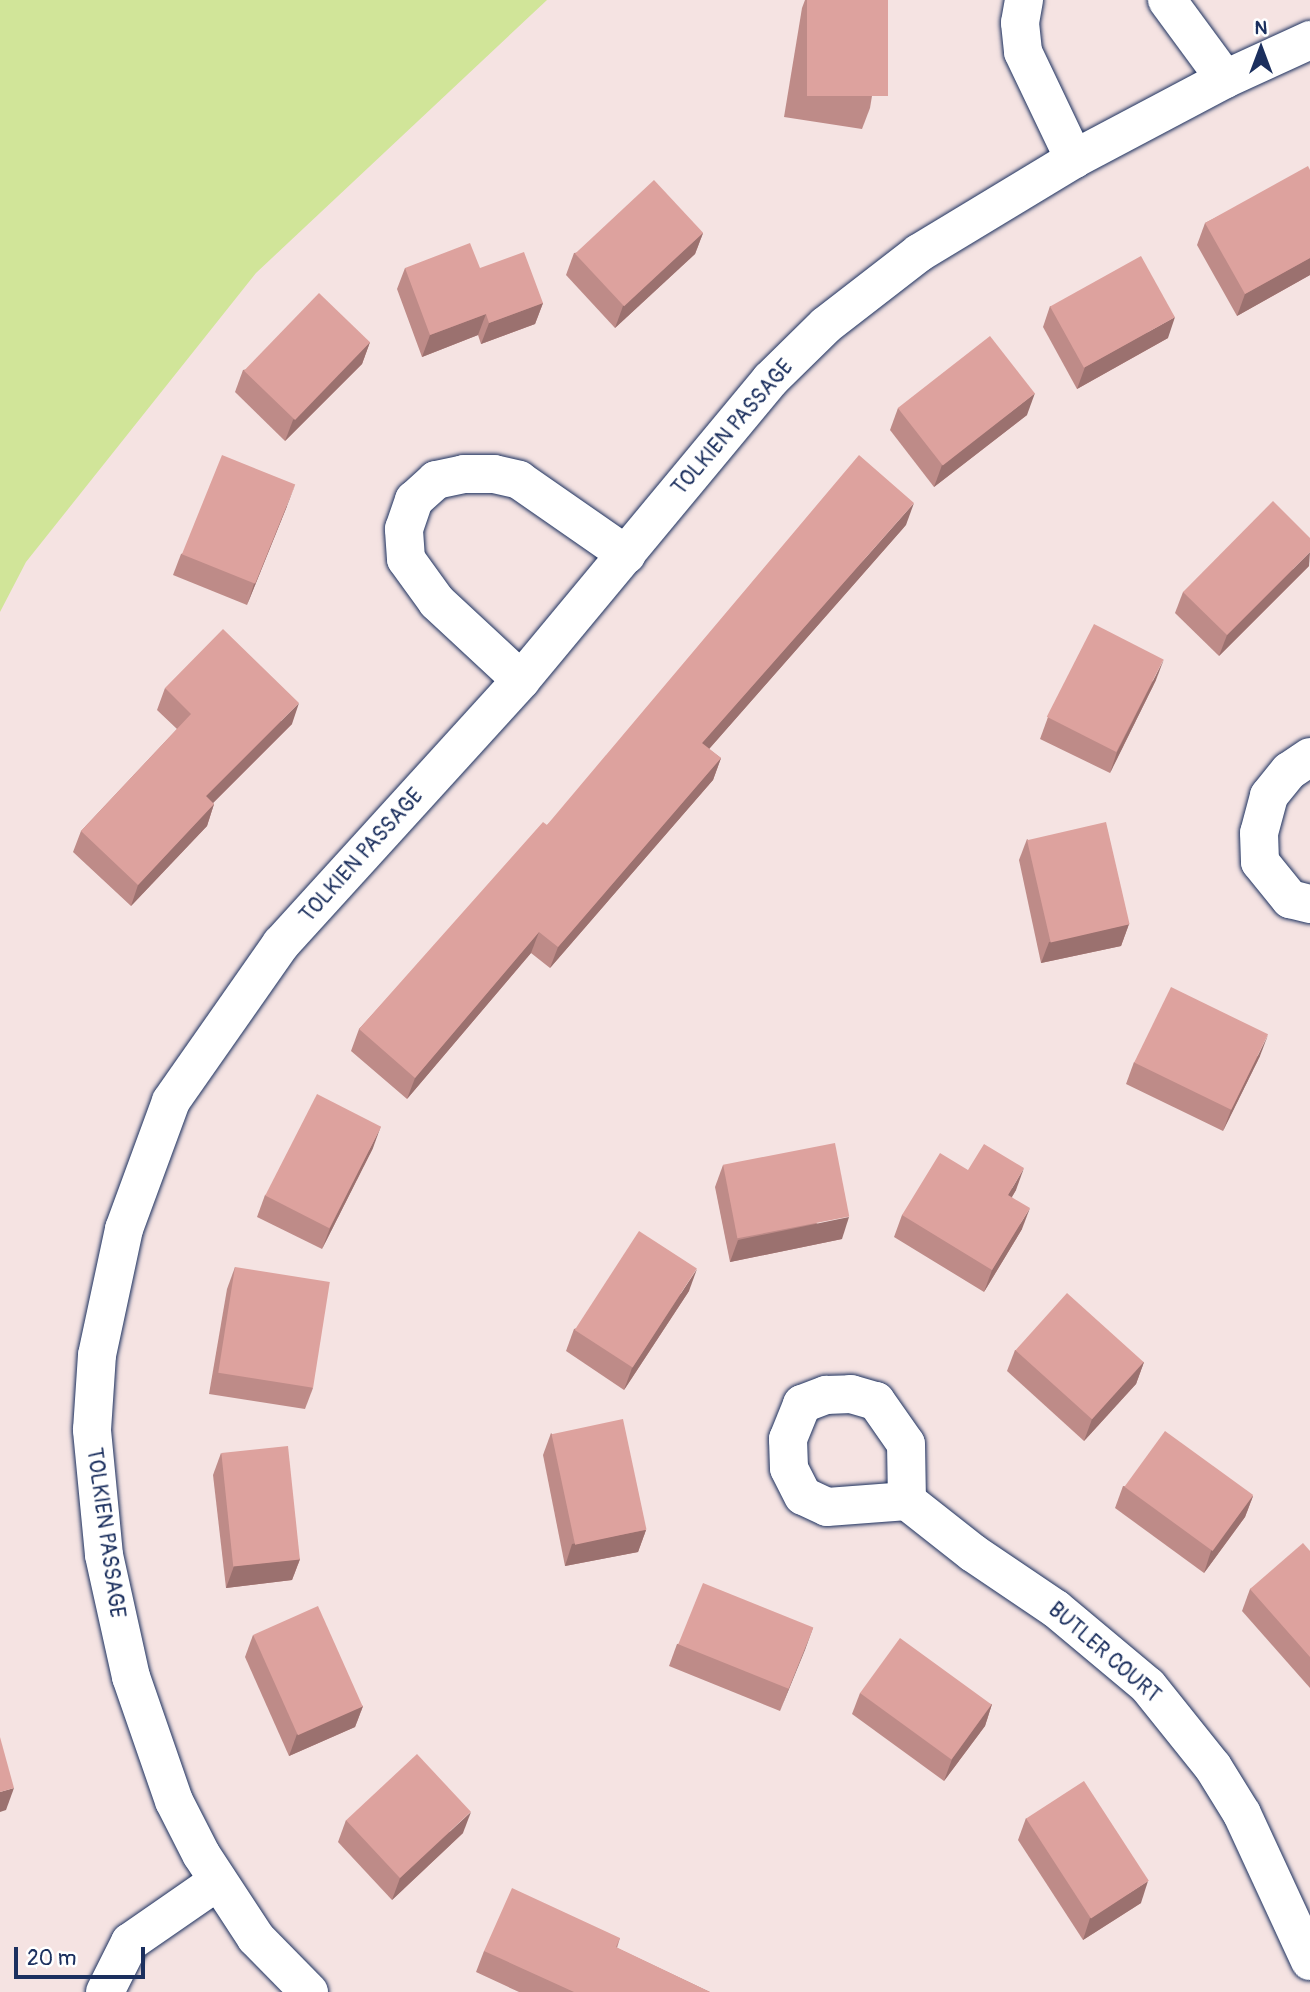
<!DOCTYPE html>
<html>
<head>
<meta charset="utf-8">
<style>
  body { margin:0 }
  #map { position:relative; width:1310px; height:1992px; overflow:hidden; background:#f5e3e2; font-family:Pangolin,sans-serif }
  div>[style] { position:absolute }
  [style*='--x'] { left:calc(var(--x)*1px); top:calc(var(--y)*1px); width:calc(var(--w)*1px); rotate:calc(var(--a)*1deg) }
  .green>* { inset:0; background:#d1e599 }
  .roads { filter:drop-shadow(0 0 2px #1b2f5e) drop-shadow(0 0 2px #1b2f5e) }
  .minor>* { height:38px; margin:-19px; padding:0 19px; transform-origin:19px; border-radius:19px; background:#fff }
  .wall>* { inset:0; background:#be8b88 }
  .shaded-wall>* { inset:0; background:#9b716f }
  .building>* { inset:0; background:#dda29e; transform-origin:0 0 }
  span { translate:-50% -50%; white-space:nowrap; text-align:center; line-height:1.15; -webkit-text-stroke:5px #fff; paint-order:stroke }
  .street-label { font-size:21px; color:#1b2f5e }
  .north { position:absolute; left:1226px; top:14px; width:70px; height:70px; -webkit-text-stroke:5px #fff; paint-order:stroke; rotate:0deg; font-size:19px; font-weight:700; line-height:28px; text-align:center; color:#1b2f5e }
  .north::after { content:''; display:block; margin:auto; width:24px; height:32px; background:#1b2f5e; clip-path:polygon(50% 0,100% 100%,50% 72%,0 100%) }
  .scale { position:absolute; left:14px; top:1947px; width:131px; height:32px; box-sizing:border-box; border:4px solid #1b2f5e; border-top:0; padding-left:9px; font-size:21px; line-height:24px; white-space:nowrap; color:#1b2f5e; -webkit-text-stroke:5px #fff; paint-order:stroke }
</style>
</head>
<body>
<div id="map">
  <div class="green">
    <i style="clip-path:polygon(0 0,547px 0,256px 273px,26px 562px,0 612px)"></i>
  </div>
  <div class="roads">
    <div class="minor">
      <i style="--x:1024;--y:0;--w:23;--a:100"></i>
      <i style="--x:1020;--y:23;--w:29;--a:84"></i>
      <i style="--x:1023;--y:52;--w:119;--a:64.5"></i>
      <i style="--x:1167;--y:0;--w:98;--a:53.7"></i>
      <i style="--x:521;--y:680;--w:115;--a:-137.1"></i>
      <i style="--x:437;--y:602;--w:53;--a:-125.8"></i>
      <i style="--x:406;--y:559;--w:30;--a:-94"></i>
      <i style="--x:404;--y:529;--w:31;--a:-71"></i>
      <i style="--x:414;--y:500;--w:30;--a:-42"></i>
      <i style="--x:436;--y:480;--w:29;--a:-12"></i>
      <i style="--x:464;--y:474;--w:30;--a:0"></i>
      <i style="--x:494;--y:474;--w:26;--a:13"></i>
      <i style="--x:519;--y:480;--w:131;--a:34.8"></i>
      <i style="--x:1310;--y:757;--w:25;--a:146"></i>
      <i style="--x:1289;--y:771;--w:32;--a:129"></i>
      <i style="--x:1269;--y:796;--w:38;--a:105"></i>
      <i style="--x:1259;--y:833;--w:29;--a:88"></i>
      <i style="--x:1260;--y:862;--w:48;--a:51"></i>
      <i style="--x:1290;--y:899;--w:21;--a:14"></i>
      <i style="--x:907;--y:1501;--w:80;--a:175.7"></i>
      <i style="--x:827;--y:1507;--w:26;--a:-155"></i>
      <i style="--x:803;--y:1496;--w:31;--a:-117"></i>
      <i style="--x:789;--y:1468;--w:29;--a:-92"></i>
      <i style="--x:788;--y:1439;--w:38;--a:-68"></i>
      <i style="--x:802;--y:1404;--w:26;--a:-21"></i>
      <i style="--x:826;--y:1395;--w:25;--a:-2"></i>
      <i style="--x:851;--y:1394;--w:26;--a:16"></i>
      <i style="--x:876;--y:1401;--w:52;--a:55.1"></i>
      <i style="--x:906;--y:1444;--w:57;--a:89"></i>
      <i style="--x:907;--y:1501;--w:84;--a:38.2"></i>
      <i style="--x:973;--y:1553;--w:100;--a:34"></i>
      <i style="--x:1056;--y:1609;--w:120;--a:39.9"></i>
      <i style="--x:1148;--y:1686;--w:104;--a:51.3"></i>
      <i style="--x:1213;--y:1767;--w:55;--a:58.3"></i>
      <i style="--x:1242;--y:1814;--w:162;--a:65.2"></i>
      <i style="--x:105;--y:1992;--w:56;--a:-63.4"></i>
      <i style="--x:130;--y:1942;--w:107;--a:-34.7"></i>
      <i style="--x:309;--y:1992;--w:76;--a:-134.5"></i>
      <i style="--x:256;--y:1938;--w:100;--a:-123.2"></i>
      <i style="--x:201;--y:1854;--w:59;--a:-117"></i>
      <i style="--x:174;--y:1801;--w:131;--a:-109.1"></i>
      <i style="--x:131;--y:1677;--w:125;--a:-102.5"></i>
      <i style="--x:104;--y:1555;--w:126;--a:-95.5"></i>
      <i style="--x:92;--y:1430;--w:75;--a:-86.2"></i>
      <i style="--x:97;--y:1355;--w:129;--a:-77.9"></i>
      <i style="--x:124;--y:1229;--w:136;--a:-69.8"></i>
      <i style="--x:171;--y:1101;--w:192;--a:-55"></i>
      <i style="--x:281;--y:944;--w:357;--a:-47.7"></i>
      <i style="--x:521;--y:680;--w:390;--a:-50.3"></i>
      <i style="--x:770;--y:380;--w:78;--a:-44.5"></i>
      <i style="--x:826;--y:325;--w:118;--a:-37.7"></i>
      <i style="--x:919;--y:253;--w:181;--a:-31.2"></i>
      <i style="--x:1074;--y:159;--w:171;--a:-27.9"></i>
      <i style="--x:1225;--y:79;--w:94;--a:-24.6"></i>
    </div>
  </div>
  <div class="wall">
    <i style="clip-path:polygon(805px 0,888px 0,870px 108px,862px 129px,784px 117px,802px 8px)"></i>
    <i style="clip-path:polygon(1310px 170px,1310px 275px,1237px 316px,1197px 245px,1205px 223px)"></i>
    <i style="clip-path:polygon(703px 233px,695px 254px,615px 328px,566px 275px,574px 253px)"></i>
    <i style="clip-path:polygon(405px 268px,480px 268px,543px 303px,535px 324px,481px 344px,478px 335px,422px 357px,397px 289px)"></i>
    <i style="clip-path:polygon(1050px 306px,1168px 338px,1077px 389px,1043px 327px)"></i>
    <i style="clip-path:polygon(370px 342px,362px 364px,285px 441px,235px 392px,243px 370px)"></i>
    <i style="clip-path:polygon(898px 408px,1027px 415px,934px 487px,890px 430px)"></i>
    <i style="clip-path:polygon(287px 506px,247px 605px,173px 575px,181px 554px)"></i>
    <i style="clip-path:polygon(906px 525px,709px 749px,721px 758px,713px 780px,550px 968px,531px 953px,407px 1099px,351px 1051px,359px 1029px,547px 825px)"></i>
    <i style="clip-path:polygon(1309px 566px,1219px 656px,1175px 613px,1183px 592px)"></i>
    <i style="clip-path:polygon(1156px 680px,1110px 773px,1040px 739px,1048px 717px)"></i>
    <i style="clip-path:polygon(165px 688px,292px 724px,213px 803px,214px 804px,207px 826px,131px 906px,73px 852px,81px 831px,177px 729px,157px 710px)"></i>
    <i style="clip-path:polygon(1027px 839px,1129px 924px,1121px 946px,1041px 963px,1019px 860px)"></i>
    <i style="clip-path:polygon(1260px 1056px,1223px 1131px,1126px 1084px,1134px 1062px)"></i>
    <i style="clip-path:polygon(373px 1148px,322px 1249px,257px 1217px,265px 1195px)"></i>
    <i style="clip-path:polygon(723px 1165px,842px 1239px,730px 1262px,715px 1187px)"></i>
    <i style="clip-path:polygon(968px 1170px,1016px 1190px,1012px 1197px,1022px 1229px,984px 1292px,894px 1237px,902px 1215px)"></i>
    <i style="clip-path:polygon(235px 1267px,313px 1388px,305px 1409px,209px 1394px,227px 1289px)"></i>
    <i style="clip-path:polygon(689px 1291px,624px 1390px,566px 1351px,574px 1329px)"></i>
    <i style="clip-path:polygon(1015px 1350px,1144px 1362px,1136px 1384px,1084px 1441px,1007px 1371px)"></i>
    <i style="clip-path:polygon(551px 1433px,646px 1530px,638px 1552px,565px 1566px,543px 1455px)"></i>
    <i style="clip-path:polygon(221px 1453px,300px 1559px,292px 1580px,226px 1588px,213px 1475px)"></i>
    <i style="clip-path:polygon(1123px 1486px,1253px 1496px,1245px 1517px,1204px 1573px,1115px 1508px)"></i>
    <i style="clip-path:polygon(1310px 1551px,1310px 1688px,1242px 1611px,1250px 1589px)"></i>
    <i style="clip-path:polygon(813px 1628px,780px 1711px,669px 1666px,677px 1644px)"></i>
    <i style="clip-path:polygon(253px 1635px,363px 1706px,355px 1727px,289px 1756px,245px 1657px)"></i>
    <i style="clip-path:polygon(860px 1693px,992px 1704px,985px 1726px,944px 1781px,852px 1714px)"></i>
    <i style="clip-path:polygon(1026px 1818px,1141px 1903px,1083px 1940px,1018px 1840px)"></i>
    <i style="clip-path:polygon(346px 1820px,463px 1833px,392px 1900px,338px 1842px)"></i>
    <i style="clip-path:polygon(620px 1938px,617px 1948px,710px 1992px,519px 1992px,476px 1972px,484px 1951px)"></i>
  </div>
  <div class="shaded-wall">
    <i style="clip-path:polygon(703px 233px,695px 254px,615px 328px,623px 306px)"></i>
    <i style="clip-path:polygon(1310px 258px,1310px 275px,1237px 316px,1245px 294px)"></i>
    <i style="clip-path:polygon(543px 303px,535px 324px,481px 344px,489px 323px)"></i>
    <i style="clip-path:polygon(486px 314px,478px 335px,422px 357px,430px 335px)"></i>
    <i style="clip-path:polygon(1175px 317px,1168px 338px,1077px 389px,1085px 367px)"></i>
    <i style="clip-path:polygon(370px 342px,362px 364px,285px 441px,293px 420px)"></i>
    <i style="clip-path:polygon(1035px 393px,1027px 415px,934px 487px,942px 465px)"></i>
    <i style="clip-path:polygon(295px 485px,287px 506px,247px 605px,254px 584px)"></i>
    <i style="clip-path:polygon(914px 503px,906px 525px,695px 765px,702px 743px)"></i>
    <i style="clip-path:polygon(1310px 552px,1309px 566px,1219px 656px,1227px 635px)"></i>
    <i style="clip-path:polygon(1164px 659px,1156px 680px,1110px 773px,1117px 752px)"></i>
    <i style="clip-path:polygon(299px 703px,292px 724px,198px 818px,206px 796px)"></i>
    <i style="clip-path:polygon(721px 758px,713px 780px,550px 968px,558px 947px)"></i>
    <i style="clip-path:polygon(214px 804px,207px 826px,131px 906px,138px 885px)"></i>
    <i style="clip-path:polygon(1129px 924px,1121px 946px,1041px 963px,1049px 942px)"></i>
    <i style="clip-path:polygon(539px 932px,531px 953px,407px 1099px,415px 1078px)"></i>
    <i style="clip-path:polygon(1268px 1035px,1260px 1056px,1223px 1131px,1231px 1110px)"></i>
    <i style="clip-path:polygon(381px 1126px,373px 1148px,322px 1249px,330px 1228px)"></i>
    <i style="clip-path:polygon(1024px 1168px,1016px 1190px,1000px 1216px,1008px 1195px)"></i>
    <i style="clip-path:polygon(1030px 1208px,1022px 1229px,984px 1292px,992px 1270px)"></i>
    <i style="clip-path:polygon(849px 1217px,842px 1239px,730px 1262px,738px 1240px)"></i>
    <i style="clip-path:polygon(697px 1269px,689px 1291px,624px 1390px,632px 1368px)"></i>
    <i style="clip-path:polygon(1144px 1362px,1136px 1384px,1084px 1441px,1092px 1419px)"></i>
    <i style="clip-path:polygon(1253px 1496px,1245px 1517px,1204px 1573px,1211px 1551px)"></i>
    <i style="clip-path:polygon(646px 1530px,638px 1552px,565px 1566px,572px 1544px)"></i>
    <i style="clip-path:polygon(300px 1559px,292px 1580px,226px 1588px,234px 1566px)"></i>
    <i style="clip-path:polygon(813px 1628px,805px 1650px,780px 1711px,788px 1690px)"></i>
    <i style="clip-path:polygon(992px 1704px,985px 1726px,944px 1781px,952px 1759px)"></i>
    <i style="clip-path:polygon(363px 1706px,355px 1727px,289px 1756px,297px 1734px)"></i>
    <i style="clip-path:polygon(14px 1788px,6px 1810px,0 1812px,0 1792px)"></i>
    <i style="clip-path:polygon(471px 1812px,463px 1833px,392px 1900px,400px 1878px)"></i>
    <i style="clip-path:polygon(1148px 1881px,1141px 1903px,1083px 1940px,1090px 1918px)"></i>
  </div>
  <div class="building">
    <i style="left:807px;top:0;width:81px;height:96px"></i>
    <i style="clip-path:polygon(1308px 166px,1310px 170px,1310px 258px,1245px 294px,1205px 223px)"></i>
    <i style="left:654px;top:180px;width:72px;height:108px;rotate:47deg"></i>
    <i style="clip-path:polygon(470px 243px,480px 268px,524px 252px,543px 303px,489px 323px,486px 314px,430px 335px,405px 268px)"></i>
    <i style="left:1141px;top:256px;width:70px;height:104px;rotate:61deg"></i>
    <i style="left:319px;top:293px;width:71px;height:108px;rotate:44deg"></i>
    <i style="left:990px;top:336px;width:73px;height:117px;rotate:52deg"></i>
    <i style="left:222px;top:455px;width:79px;height:107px;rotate:22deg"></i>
    <i style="clip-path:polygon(859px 455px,914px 503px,702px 743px,721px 758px,558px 947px,539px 932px,415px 1078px,359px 1029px,543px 822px,547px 825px)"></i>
    <i style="clip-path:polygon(1273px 501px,1310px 538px,1310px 552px,1227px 635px,1183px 592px)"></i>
    <i style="left:1094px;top:624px;width:78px;height:104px;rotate:27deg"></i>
    <i style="clip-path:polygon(223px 629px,299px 703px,206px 796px,214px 804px,138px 885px,81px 831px,191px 714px,165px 688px)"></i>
    <i style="left:1106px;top:822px;width:105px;height:81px;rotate:77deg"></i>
    <i style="left:1171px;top:987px;width:108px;height:84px;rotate:26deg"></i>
    <i style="left:317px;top:1094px;width:72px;height:114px;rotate:27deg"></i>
    <i style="left:835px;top:1143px;width:75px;height:114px;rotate:79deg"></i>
    <i style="clip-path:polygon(984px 1144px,1024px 1168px,1008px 1195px,1030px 1208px,992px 1270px,902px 1215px,940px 1153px,968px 1170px)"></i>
    <i style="left:639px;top:1231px;width:69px;height:118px;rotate:33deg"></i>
    <i style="left:235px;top:1267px;width:96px;height:107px;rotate:9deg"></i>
    <i style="left:1067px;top:1293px;width:103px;height:77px;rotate:42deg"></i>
    <i style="left:623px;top:1419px;width:113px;height:73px;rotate:78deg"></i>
    <i style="left:1165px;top:1431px;width:109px;height:69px;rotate:36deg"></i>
    <i style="left:288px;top:1446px;width:114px;height:67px;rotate:84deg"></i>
    <i style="clip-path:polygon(1303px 1543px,1310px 1551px,1310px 1657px,1250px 1589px)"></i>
    <i style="left:703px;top:1583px;width:119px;height:66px;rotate:22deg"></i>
    <i style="left:318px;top:1606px;width:110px;height:71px;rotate:66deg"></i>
    <i style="left:900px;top:1638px;width:113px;height:68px;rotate:36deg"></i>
    <i style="clip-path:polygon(0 1737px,14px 1788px,0 1792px)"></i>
    <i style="left:417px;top:1754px;width:79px;height:97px;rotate:47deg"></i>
    <i style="left:1084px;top:1781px;width:119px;height:69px;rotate:57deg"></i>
    <i style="clip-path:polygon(512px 1888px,620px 1938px,616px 1947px,710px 1992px,574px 1992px,484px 1951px)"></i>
  </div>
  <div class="street-label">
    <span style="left:733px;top:428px;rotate:-49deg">TOLKIEN PASSAGE</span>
    <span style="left:362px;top:856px;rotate:-48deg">TOLKIEN PASSAGE</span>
    <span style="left:105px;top:1533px;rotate:82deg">TOLKIEN PASSAGE</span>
    <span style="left:1104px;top:1653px;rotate:41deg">BUTLER COURT</span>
  </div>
  <div class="north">N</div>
  <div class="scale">20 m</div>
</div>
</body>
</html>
